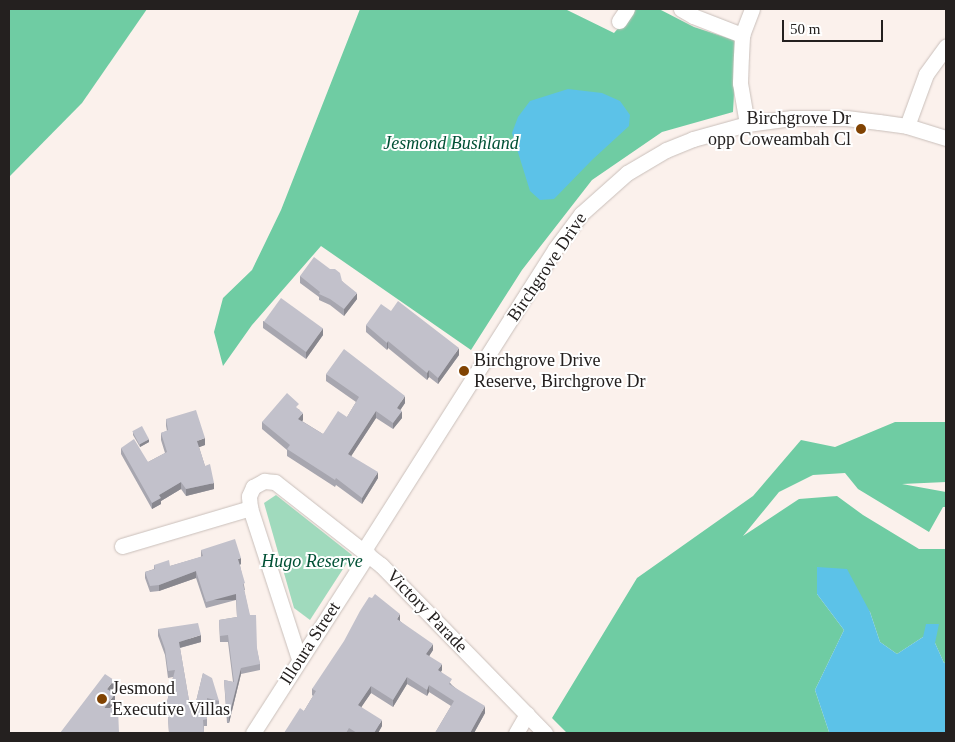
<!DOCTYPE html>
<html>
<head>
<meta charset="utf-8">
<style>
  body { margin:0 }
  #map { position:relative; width:955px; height:742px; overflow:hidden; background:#fbf1ec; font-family:Georgia,serif }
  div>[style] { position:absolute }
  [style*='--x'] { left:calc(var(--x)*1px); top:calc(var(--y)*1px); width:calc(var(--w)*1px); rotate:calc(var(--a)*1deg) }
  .green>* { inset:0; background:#a0dabd }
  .forest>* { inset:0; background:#6fcca3 }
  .water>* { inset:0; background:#5cc2e8 }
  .roads { filter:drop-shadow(0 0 1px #c9bfba) drop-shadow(0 0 1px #c9bfba) }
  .minor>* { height:15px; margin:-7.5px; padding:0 7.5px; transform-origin:7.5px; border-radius:7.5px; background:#fff }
  .wall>* { inset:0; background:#a7a6af }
  .shaded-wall>* { inset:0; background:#88878e; transform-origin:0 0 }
  .building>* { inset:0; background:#c2c1cb; transform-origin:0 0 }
  .dots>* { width:14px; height:14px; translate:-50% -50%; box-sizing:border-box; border:2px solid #fff; border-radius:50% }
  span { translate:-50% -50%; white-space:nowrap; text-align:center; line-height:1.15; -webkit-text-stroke:4px #fff; paint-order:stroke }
  .poi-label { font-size:18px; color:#24201f }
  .right { translate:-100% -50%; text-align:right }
  .left { translate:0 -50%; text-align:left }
  .park-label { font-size:18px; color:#005035; font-style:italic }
  .street-label { font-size:18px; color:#24201f }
  .frame { position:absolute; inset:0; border:10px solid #24201f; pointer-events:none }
  .scale { position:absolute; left:782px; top:20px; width:101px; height:22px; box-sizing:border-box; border:2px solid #24201f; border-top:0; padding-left:6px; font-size:15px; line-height:18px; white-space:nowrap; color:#24201f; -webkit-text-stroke:4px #fff; paint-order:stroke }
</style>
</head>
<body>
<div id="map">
  <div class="green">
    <i style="clip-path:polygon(276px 495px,352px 555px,310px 620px,294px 608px,264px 503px)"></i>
  </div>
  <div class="forest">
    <i style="clip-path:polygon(9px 9px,147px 9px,82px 103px,9px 177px)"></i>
    <i style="clip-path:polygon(360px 9px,565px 9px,614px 33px,635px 9px,659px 9px,694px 27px,737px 41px,733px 112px,662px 132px,592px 180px,522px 270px,471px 350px,321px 246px,252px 325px,223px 366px,214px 332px,223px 298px,252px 270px,281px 210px)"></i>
    <i style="clip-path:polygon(895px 422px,946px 422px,946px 482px,902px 484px,946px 492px,946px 507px,943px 507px,929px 532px,858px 489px,845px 473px,813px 475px,779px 492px,743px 536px,799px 499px,837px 496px,863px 515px,919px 549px,946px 549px,946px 662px,944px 663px,935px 643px,923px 637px,897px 654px,880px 642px,870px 612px,817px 567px,817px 594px,844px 630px,815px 690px,829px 732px,834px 733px,567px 733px,552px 718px,637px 578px,753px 496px,801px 440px,835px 447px)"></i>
  </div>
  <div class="water">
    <i style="clip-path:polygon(568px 89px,602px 93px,620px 101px,630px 115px,629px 126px,592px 160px,554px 199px,540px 200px,530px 191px,512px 133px,518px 117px,530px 101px)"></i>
    <i style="clip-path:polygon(817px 567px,847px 569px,870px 612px,880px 642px,897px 654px,923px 637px,926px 624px,939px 624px,935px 643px,944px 663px,946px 662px,946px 733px,829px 732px,815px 690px,844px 630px,817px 594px)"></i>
  </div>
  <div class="roads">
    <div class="minor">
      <i style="--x:681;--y:9;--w:14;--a:30"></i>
      <i style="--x:693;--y:16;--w:53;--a:21.2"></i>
      <i style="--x:619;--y:21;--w:14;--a:-56"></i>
      <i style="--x:747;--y:124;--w:42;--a:-99.7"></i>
      <i style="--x:740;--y:83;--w:27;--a:-88"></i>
      <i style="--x:741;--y:56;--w:21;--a:-87"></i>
      <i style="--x:742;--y:35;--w:28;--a:-69"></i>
      <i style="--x:907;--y:126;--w:55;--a:-69.9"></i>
      <i style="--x:926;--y:74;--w:34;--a:-54"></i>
      <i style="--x:250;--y:508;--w:159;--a:72"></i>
      <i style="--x:122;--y:546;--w:134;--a:-16.5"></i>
      <i style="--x:250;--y:508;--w:12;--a:-95"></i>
      <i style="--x:249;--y:496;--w:10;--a:-66"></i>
      <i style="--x:253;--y:487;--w:13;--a:-29"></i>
      <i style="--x:264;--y:481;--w:11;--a:5"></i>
      <i style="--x:275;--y:482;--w:135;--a:38.1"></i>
      <i style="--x:381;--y:565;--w:235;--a:45.7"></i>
      <i style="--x:364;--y:550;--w:356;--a:-57.6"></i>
      <i style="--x:555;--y:249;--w:44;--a:-53.4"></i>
      <i style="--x:581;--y:214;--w:62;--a:-41.7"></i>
      <i style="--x:627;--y:173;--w:45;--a:-30.5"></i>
      <i style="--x:666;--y:150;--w:29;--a:-22"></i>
      <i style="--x:693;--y:139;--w:56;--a:-15.5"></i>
      <i style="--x:747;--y:124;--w:45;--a:-7.6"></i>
      <i style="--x:792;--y:118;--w:54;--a:0"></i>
      <i style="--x:846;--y:118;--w:33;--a:7"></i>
      <i style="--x:879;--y:122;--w:28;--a:8"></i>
      <i style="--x:907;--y:126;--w:41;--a:17.1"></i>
      <i style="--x:253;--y:733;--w:213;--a:-57.3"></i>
      <i style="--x:516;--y:733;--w:22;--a:-60"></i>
    </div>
  </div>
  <div class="wall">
    <i style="clip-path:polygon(300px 276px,342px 281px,357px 299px,344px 316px,330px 305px,319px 300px,319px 297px,300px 283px)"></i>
    <i style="clip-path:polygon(263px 321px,323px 335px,306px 359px,263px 328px)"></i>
    <i style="clip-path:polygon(366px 325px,459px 355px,438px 384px,429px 377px,427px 380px,388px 348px,387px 350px,366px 332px)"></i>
    <i style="clip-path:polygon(326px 374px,405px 403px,400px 410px,402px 418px,393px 429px,376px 418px,351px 456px,378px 478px,362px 504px,336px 485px,335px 487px,287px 456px,287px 450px,262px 429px,262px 422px,299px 409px,303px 420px,302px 421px,323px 434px,347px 417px,356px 402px,326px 381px)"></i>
    <i style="clip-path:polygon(166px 419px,205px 445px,199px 447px,205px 466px,214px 489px,186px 496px,181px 489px,161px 501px,161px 504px,152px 509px,121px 454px,121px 448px,148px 462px,165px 453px,161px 440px,161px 433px,167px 431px,166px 426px)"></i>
    <i style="clip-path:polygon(133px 432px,149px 442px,140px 447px,133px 435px)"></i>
    <i style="clip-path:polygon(201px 550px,241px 564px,240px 565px,245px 590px,244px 590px,260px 664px,260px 670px,241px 674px,229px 723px,227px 723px,224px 680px,233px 682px,228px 642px,220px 642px,219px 620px,237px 617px,236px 600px,206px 608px,196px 578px,159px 591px,150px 592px,145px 578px,145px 572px,154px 569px,154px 565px,170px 566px,201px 557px)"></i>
    <i style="clip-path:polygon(400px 621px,433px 650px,429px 656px,442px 670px,441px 672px,452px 685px,485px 713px,474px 733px,435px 733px,451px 706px,429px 692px,427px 696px,407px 684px,393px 707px,371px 693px,361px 707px,382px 726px,378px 733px,284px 733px,304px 711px,313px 696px,312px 695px,312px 689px)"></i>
    <i style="clip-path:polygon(158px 629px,201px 642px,180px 648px,192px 718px,203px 673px,219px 701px,219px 708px,207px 705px,207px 726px,204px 726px,204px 733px,169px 733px,167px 702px,173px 677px,168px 678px,165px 655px,158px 636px)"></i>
  </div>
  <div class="shaded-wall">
    <i style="clip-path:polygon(357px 293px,357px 299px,344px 316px,344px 309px)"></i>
    <i style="clip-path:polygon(323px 328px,323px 335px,306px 359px,306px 352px)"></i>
    <i style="clip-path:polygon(388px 341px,388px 348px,387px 350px,387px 343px)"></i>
    <i style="clip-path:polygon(459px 348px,459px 355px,438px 384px,438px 378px)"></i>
    <i style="clip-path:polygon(429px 370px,429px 377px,427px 380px,427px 373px)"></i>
    <i style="clip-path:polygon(405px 396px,405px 403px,397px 415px,397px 408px)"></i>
    <i style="clip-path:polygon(376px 411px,376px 418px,348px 461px,348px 454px)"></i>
    <i style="clip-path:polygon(402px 411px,402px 418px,393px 429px,393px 423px)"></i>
    <i style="clip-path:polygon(303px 413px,303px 420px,298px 426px,298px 419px)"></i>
    <i style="clip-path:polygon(205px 438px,205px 445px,197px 448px,197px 441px)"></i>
    <i style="clip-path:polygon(149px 439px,149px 442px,140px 447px,140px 444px)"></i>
    <i style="clip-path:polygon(378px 472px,378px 478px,362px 504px,362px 498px)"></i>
    <i style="clip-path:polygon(181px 482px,181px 489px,161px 501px,161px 504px,152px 509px,152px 503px,159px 495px)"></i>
    <i style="clip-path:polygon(214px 483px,214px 489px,186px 496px,186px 489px)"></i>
    <i style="clip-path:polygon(241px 558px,241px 564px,238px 565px,238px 559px)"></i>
    <i style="clip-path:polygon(196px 571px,196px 578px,159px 591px,159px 585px)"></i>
    <i style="left:236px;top:594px;width:6px;height:31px;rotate:90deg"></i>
    <i style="clip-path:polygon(400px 614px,400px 621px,397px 626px,397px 619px)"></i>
    <i style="clip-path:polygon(201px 635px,201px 642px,179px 648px,179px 642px)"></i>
    <i style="clip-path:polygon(433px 644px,433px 650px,426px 661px,426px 654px)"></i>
    <i style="clip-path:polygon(442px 664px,442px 670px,438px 676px,438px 670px)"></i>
    <i style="clip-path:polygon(241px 668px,241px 674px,229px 723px,229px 716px)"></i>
    <i style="clip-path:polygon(407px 677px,407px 684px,393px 707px,393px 700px)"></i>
    <i style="clip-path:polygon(114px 680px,114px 688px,107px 696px,107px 689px)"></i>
    <i style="clip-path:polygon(429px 685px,429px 692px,427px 696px,427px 690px)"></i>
    <i style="clip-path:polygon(371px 686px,371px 693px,358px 712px,358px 705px)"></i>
    <i style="clip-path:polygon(115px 694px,115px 702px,104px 716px,104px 708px)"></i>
    <i style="clip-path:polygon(485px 706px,485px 713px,474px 733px,470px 733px)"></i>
    <i style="clip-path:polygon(382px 720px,382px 726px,378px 733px,374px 733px)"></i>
  </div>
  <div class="building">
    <i style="clip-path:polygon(314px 257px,330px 269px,335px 269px,340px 273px,342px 281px,357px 293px,344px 309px,330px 299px,319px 294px,320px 292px,300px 276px)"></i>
    <i style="left:281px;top:298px;width:52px;height:29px;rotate:36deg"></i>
    <i style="clip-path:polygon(398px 301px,459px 348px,438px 378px,429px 370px,427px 373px,388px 341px,387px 343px,366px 325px,381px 304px,391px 311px)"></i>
    <i style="clip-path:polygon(344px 349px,405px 396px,397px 408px,402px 411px,393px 423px,376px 411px,348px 454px,378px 472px,362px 498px,336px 478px,335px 480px,287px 449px,290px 445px,262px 422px,287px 393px,299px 404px,296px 407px,303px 413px,298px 419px,323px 434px,338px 411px,347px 417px,359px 397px,326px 374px)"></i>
    <i style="clip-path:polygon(196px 410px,205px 438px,197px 441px,205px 466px,210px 464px,214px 483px,186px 489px,181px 482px,159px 495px,161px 498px,152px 503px,121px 448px,134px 439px,148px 462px,167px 452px,161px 433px,168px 430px,166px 419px)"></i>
    <i style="left:142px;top:426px;width:15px;height:11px;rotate:62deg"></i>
    <i style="clip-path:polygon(235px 539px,241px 558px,238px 559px,245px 583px,243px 584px,250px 615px,256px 615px,257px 648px,260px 664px,241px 668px,229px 716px,227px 716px,224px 680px,234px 682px,228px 635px,220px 636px,219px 620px,237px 617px,236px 594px,206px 602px,196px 571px,159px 585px,150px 586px,145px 572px,155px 569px,154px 565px,169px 560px,170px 566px,203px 556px,201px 550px)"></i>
    <i style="clip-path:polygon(375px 594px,400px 614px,397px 619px,433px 644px,426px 654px,442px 664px,438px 670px,452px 679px,449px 684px,485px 706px,470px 733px,435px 733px,454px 701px,429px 685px,427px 690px,407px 677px,393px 700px,371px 686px,358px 705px,382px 720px,374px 733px,357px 733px,349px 728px,346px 733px,284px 733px,300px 708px,304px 711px,316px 691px,312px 689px,344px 641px,360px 611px,369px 597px,372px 598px)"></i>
    <i style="clip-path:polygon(198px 623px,201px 635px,179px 642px,192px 718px,203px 673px,212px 678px,219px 701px,207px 698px,207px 719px,203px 720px,204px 733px,169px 733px,167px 702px,175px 670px,168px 671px,165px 649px,158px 629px)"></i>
    <i style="clip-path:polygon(105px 674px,114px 680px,107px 689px,115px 694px,104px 708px,118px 708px,119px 733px,60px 733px)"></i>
  </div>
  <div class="dots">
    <i style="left:861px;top:129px;background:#814302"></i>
    <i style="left:464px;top:371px;background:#814302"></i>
    <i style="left:102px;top:699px;background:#814302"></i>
  </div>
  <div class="poi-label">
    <span class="right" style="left:851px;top:129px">Birchgrove Dr<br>opp Coweambah Cl</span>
    <span class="left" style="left:474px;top:371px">Birchgrove Drive<br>Reserve, Birchgrove Dr</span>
    <span class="left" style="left:112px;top:699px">Jesmond<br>Executive Villas</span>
  </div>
  <div class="park-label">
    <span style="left:451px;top:143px">Jesmond Bushland</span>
    <span style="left:312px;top:561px">Hugo Reserve</span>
  </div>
  <div class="street-label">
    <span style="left:547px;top:267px;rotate:-56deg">Birchgrove Drive</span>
    <span style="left:427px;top:611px;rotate:46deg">Victory Parade</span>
    <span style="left:310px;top:643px;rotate:-57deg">Illoura Street</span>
  </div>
  <div class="frame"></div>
  <div class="scale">50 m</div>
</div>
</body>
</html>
